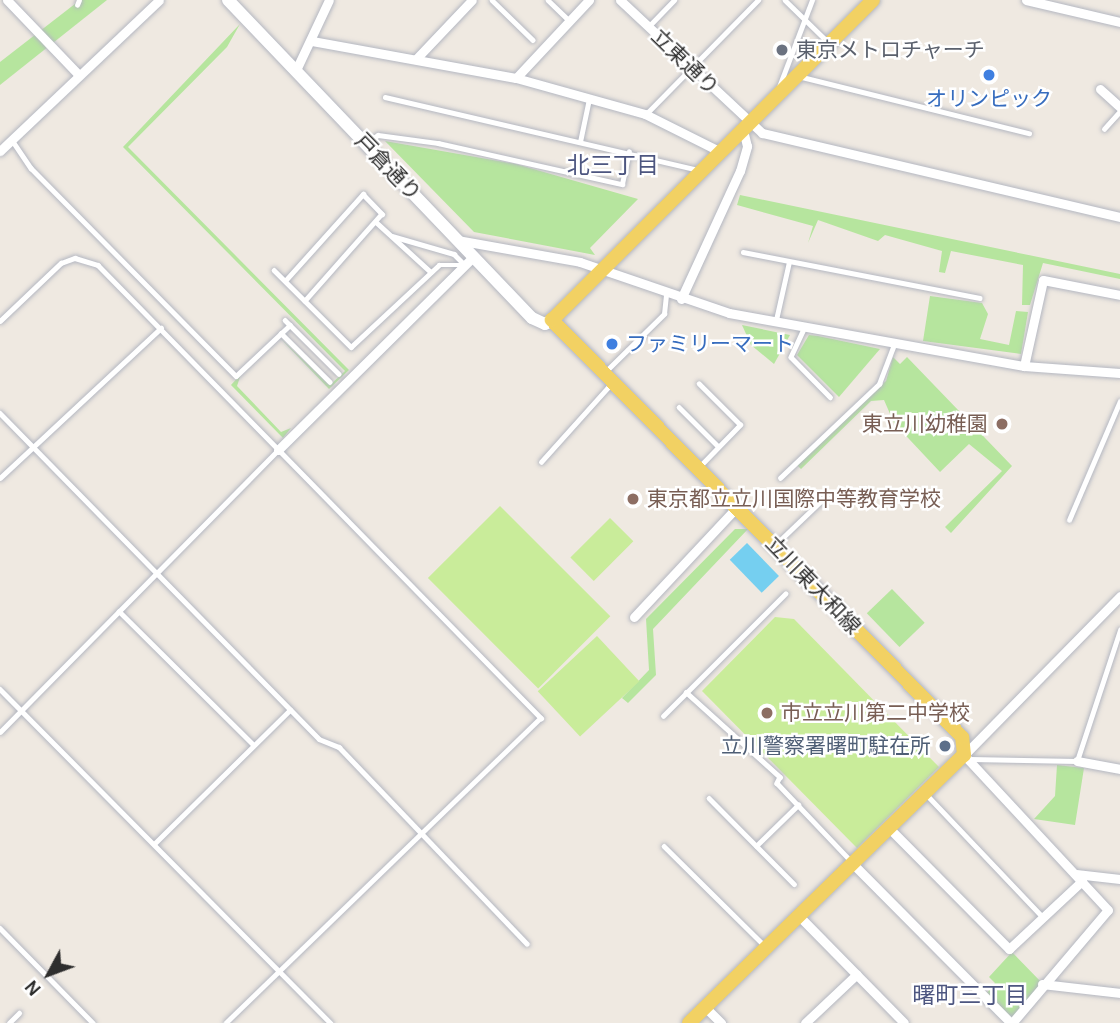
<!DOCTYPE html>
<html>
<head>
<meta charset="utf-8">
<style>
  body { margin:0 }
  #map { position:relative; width:1120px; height:1023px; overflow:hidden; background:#efe9e1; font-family:Karla,"Noto Sans JP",sans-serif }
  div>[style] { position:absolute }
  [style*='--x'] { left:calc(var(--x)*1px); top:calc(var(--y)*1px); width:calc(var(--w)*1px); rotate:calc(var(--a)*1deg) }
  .green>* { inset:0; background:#b6e59e; transform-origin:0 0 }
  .pitch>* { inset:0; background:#c9ec9a; transform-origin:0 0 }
  .water>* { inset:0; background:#75cff0; transform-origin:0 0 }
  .roads { filter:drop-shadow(0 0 2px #b4b7c1) drop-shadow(0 0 2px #b4b7c1) }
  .service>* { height:4.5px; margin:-2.25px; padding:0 2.25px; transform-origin:2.25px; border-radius:2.25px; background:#fff }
  .minor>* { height:9px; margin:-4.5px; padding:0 4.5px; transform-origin:4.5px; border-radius:4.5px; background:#fff }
  .tertiary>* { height:12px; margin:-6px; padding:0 6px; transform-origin:6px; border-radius:6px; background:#fff }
  .primary>* { height:14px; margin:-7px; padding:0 7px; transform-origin:7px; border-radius:7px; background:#f2d163 }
  .dots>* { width:19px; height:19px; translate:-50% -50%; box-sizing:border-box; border:4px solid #fff; border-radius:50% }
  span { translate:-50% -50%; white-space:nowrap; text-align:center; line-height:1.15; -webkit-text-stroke:5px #fff; paint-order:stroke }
  .worship-label { font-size:21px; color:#5b616d }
  .left { translate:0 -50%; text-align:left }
  .street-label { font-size:21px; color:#2e2e2e }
  .shop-label { font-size:21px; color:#366cbe }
  .education-label { font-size:21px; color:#785e54 }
  .right { translate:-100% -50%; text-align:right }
  .service-label { font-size:21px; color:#4e5e75 }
  .neighbourhood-label { font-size:23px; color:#4d5680 }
  .north { position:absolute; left:14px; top:939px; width:70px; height:70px; -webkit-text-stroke:5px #fff; paint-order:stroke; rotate:229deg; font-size:19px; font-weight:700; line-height:28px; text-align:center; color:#2e2e2e }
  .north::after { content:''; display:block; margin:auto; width:24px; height:32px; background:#2e2e2e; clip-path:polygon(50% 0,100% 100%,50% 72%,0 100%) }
</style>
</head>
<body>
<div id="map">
  <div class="green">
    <i style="clip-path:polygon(80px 0,107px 0,0 85px,0 62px)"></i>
    <i style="clip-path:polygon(240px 24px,227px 47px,128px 147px,349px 370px,329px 389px,280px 338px,330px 385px,345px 371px,123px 147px)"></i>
    <i style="clip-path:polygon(385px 141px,516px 164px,638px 199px,590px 248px,595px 255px,474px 232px)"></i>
    <i style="clip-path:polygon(740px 195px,1120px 274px,1120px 279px,1043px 263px,1030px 305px,1022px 305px,1023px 265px,951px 251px,945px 273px,939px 272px,942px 251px,885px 235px,878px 241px,818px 220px,808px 243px,813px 226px,737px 205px)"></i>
    <i style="clip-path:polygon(930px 296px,982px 303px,988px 314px,980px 339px,1009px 345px,1016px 311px,1028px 312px,1021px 354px,923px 341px)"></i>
    <i style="clip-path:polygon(742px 325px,790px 335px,774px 364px,751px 345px)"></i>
    <i style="clip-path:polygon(809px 335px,818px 336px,880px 349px,839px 397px,797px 355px)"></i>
    <i style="clip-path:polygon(893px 357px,900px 364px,907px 357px,1012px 466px,951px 533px,945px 527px,1002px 471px,969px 444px,940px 472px,894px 423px,884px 400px,871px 401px,801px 469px,795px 463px,886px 381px)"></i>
    <i style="clip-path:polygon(241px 374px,237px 386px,281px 432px,291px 428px,283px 438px,231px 385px)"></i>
    <i style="clip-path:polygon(735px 529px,748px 529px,653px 629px,656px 675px,628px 703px,622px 698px,649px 670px,646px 619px)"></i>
    <i style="left:892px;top:589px;width:47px;height:35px;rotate:46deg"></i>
    <i style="clip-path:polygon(1057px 765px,1084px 768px,1075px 825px,1034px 819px,1055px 796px)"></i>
    <i style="clip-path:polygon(1012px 952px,1042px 983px,1012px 1021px,985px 995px,995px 983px,989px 977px)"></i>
  </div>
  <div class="pitch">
    <i style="left:500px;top:506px;width:156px;height:102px;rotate:45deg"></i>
    <i style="left:610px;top:518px;width:33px;height:56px;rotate:45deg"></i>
    <i style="clip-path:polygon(775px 617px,794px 619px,939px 767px,857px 848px,702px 691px)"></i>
    <i style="left:597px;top:636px;width:62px;height:81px;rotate:47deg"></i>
  </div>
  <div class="water">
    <i style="left:747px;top:543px;width:46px;height:24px;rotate:46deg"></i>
  </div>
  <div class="roads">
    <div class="service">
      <i style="--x:492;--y:0;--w:57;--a:44.3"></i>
      <i style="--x:548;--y:0;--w:30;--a:44"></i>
      <i style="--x:785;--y:0;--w:59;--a:44.3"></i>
      <i style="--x:77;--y:5;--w:5;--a:-68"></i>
      <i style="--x:649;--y:26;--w:36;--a:-46"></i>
      <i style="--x:802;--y:77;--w:234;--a:13.9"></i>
      <i style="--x:779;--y:87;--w:93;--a:-69.2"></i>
      <i style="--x:385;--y:97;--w:321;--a:13.1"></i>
      <i style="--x:646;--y:114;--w:160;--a:-45.5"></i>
      <i style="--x:1104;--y:129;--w:24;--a:-48"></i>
      <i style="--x:12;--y:140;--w:34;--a:56"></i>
      <i style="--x:31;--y:168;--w:292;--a:45.4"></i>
      <i style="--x:236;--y:376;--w:74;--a:-43.4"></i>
      <i style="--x:580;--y:142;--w:44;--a:-78.2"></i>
      <i style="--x:366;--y:143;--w:14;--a:-34"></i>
      <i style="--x:378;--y:135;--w:61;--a:7.6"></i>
      <i style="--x:438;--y:143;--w:189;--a:12.6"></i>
      <i style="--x:622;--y:184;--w:33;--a:-78"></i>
      <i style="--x:376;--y:222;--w:74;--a:42.3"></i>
      <i style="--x:392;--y:236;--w:65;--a:16.2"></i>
      <i style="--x:454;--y:254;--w:14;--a:45"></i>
      <i style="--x:743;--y:252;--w:241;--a:11"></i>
      <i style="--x:274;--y:270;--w:109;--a:45"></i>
      <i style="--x:351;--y:347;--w:120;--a:-43"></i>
      <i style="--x:439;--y:265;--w:25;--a:0"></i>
      <i style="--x:285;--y:281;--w:117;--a:-48.1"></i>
      <i style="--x:363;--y:194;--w:28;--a:46"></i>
      <i style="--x:382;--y:214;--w:116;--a:131.5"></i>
      <i style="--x:285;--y:320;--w:76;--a:45"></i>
      <i style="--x:776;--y:320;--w:59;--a:-77.4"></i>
      <i style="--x:0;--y:321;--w:84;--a:-43.6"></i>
      <i style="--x:61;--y:263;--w:15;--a:-20"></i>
      <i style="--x:75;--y:258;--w:24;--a:17"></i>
      <i style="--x:98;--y:265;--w:634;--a:45.64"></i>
      <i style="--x:541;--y:718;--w:438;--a:135.9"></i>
      <i style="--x:805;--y:327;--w:33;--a:115"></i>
      <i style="--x:791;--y:357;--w:56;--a:45.7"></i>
      <i style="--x:281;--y:333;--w:69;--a:45"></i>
      <i style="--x:605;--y:372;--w:83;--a:-44.5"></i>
      <i style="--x:664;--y:314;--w:20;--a:-84"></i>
      <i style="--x:679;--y:407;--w:55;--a:45"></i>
      <i style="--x:0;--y:413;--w:456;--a:45.6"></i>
      <i style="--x:319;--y:739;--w:22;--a:22"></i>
      <i style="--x:339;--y:747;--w:272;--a:46.3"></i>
      <i style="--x:541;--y:462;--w:103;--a:-48.1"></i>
      <i style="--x:699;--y:467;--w:59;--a:-45.7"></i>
      <i style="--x:740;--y:425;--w:58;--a:-135"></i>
      <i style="--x:0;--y:478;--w:220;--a:-43"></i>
      <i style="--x:780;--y:478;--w:137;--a:-43.5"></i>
      <i style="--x:879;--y:384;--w:45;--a:-69.1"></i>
      <i style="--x:1069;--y:520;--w:129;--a:-66.8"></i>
      <i style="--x:775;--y:545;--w:64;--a:-43.7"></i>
      <i style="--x:119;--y:611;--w:190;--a:44.8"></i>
      <i style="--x:0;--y:689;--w:470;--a:45.3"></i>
      <i style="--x:686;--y:692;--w:127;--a:42.1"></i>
      <i style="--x:780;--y:777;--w:7;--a:117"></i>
      <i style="--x:777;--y:783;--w:108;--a:46.5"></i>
      <i style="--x:663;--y:716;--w:173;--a:-45"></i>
      <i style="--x:0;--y:732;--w:395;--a:-45.4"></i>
      <i style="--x:970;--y:759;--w:107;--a:1.1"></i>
      <i style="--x:1077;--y:761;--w:138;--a:-71.8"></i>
      <i style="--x:928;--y:796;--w:166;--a:46.5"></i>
      <i style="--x:709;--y:798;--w:121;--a:45.3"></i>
      <i style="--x:154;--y:844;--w:191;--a:-44.6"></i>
      <i style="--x:664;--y:846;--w:142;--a:44.7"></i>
      <i style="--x:756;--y:846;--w:59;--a:-44.3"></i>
      <i style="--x:0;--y:928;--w:133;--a:45.6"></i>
      <i style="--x:9;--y:1023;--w:14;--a:-45"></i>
    </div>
    <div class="minor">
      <i style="--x:7;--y:0;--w:103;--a:46.2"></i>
      <i style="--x:620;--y:0;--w:195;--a:43.1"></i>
      <i style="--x:762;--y:133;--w:368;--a:13.2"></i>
      <i style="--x:1026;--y:0;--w:97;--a:13.2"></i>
      <i style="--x:312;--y:41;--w:207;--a:10.3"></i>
      <i style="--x:516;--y:78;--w:134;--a:15.6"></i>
      <i style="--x:645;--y:114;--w:85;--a:26.6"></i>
      <i style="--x:416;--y:59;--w:81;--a:-46.5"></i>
      <i style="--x:296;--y:70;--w:77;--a:-64.8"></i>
      <i style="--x:516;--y:78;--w:107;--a:-46.9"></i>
      <i style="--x:1100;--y:89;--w:27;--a:42"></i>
      <i style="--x:0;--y:151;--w:219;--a:-43.5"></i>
      <i style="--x:457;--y:240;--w:125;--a:10.1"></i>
      <i style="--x:580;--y:262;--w:157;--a:18.9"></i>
      <i style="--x:729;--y:313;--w:300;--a:10.2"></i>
      <i style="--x:1024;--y:366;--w:96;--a:4.2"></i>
      <i style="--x:681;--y:299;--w:141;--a:-65.3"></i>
      <i style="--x:740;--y:171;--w:26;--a:-74"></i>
      <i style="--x:747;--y:146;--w:16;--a:-104"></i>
      <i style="--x:1024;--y:366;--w:88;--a:-77.5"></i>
      <i style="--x:1043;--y:280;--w:78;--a:11"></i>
      <i style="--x:278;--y:450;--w:274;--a:-44.7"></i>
      <i style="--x:634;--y:617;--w:151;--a:-46.9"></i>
      <i style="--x:1077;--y:761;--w:44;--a:10.5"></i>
      <i style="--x:888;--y:827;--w:172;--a:45.2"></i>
      <i style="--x:1009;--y:949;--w:100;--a:-43"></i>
      <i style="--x:851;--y:862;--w:227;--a:45.2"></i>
      <i style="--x:1076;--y:874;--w:44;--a:6.5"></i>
      <i style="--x:798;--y:915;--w:151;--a:45.5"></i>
      <i style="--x:1042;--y:984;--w:79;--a:6.6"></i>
      <i style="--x:705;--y:1007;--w:23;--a:45"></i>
      <i style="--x:805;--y:1023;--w:71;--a:-43.3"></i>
      <i style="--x:1012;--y:1023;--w:148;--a:-49.7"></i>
      <i style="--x:1108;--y:910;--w:212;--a:-132.9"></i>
      <i style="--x:964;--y:755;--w:223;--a:-45.5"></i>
    </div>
    <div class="tertiary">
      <i style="--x:228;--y:0;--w:440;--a:46.3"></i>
      <i style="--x:532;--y:318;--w:14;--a:25"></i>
      <i style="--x:545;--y:324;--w:8;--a:-30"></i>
    </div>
    <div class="primary">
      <i style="--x:689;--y:1023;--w:384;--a:-44.3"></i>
      <i style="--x:964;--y:755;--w:18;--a:-96"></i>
      <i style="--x:962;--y:737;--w:585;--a:-134.52"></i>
      <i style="--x:552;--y:320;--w:453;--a:-44.9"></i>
    </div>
  </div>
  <div class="dots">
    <i style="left:782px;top:50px;background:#6b7280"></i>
    <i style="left:989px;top:75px;background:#3f7fe0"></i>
    <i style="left:612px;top:344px;background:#3f7fe0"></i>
    <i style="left:1002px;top:424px;background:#8d6e63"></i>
    <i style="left:633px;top:499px;background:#8d6e63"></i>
    <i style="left:767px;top:713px;background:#8d6e63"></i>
    <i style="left:945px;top:746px;background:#5c6f8a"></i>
  </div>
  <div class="worship-label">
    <span class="left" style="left:796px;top:50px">東京メトロチャーチ</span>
  </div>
  <div class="street-label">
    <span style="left:685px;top:62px;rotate:44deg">立東通り</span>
    <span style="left:388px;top:167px;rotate:46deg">戸倉通り</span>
    <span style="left:813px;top:585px;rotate:46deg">立川東大和線</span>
  </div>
  <div class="shop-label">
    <span style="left:989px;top:99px">オリンピック</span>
    <span class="left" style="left:626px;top:344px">ファミリーマート</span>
  </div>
  <div class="education-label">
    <span class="right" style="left:988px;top:424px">東立川幼稚園</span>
    <span class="left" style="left:647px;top:499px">東京都立立川国際中等教育学校</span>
    <span class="left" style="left:781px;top:713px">市立立川第二中学校</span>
  </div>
  <div class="service-label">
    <span class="right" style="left:931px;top:746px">立川警察署曙町駐在所</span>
  </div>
  <div class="neighbourhood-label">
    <span style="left:613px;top:166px">北三丁目</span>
    <span style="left:970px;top:996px">曙町三丁目</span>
  </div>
  <div class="north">N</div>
</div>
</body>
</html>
